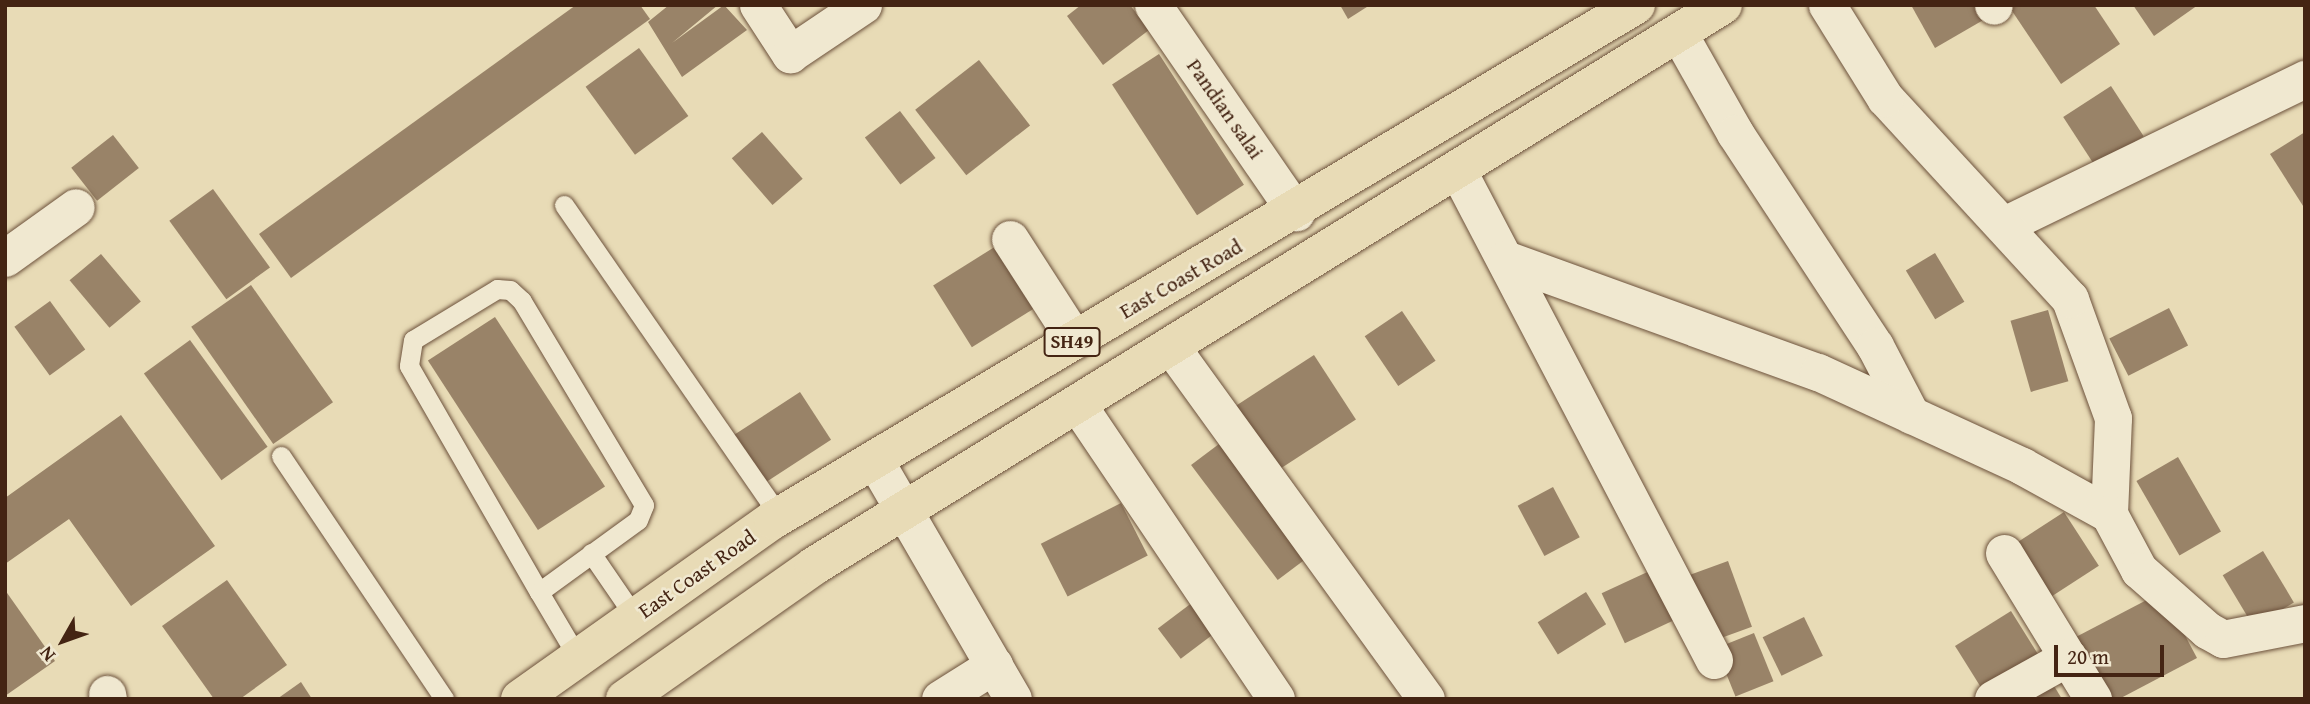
<!DOCTYPE html>
<html>
<head>
<meta charset="utf-8">
<style>
  body { margin:0 }
  #map { position:relative; width:2310px; height:704px; overflow:hidden; background:#e8dbb6; font-family:"Gentium Book Plus",serif }
  div>[style] { position:absolute }
  [style*='--x'] { left:calc(var(--x)*1px); top:calc(var(--y)*1px); width:calc(var(--w)*1px); rotate:calc(var(--a)*1deg) }
  .building>* { inset:0; background:#998368; transform-origin:0 0 }
  .roads { filter:drop-shadow(0 0 2px #6d523c) drop-shadow(0 0 2px #6d523c) }
  .lane>* { height:19px; margin:-9.5px; padding:0 9.5px; transform-origin:9.5px; border-radius:9.5px; background:#f0e8d0 }
  .street>* { height:37px; margin:-18.5px; padding:0 18.5px; transform-origin:18.5px; border-radius:18.5px; background:#f0e8d0 }
  .primary>* { height:38px; margin:-19px; padding:0 19px; transform-origin:19px; border-radius:19px; background:#e8dbb6 }
  span { translate:-50% -50%; white-space:nowrap; text-align:center; line-height:1.15; -webkit-text-stroke:5px #f0e8d0; paint-order:stroke }
  .shield-label span { padding:2px 5px; background:#f0e8d0; border:2px solid; border-radius:5px; -webkit-text-stroke-width:0 }
  .shield-label { font-size:19px; color:#442413; font-weight:700 }
  .street-label { font-size:21px; color:#442413 }
  .frame { position:absolute; inset:0; border:7px solid #442413; pointer-events:none }
  .north { position:absolute; left:28px; top:606px; width:70px; height:70px; -webkit-text-stroke:5px #f0e8d0; paint-order:stroke; rotate:230deg; font-size:19px; font-weight:700; line-height:28px; text-align:center; color:#442413 }
  .north::after { content:''; display:block; margin:auto; width:24px; height:32px; background:#442413; clip-path:polygon(50% 0,100% 100%,50% 72%,0 100%) }
  .scale { position:absolute; left:2054px; top:645px; width:110px; height:32px; box-sizing:border-box; border:4px solid #442413; border-top:0; padding-left:9px; font-size:21px; line-height:24px; white-space:nowrap; color:#442413; -webkit-text-stroke:5px #f0e8d0; paint-order:stroke }
</style>
</head>
<body>
<div id="map">
  <div class="building">
    <i style="clip-path:polygon(576px 5px,640px 5px,650px 19px,291px 278px,259px 234px)"></i>
    <i style="clip-path:polygon(669px 5px,718px 5px,672px 43px,724px 5px,747px 30px,682px 77px,648px 22px)"></i>
    <i style="clip-path:polygon(1081px 5px,1130px 5px,1149px 30px,1103px 65px,1067px 16px)"></i>
    <i style="clip-path:polygon(1340px 5px,1370px 5px,1348px 19px)"></i>
    <i style="clip-path:polygon(1911px 5px,1987px 5px,1992px 15px,1935px 48px)"></i>
    <i style="clip-path:polygon(2008px 5px,2094px 5px,2120px 44px,2061px 84px)"></i>
    <i style="clip-path:polygon(2133px 5px,2198px 5px,2154px 36px)"></i>
    <i style="left:639px;top:48px;width:84px;height:66px;rotate:54deg"></i>
    <i style="left:1159px;top:54px;width:156px;height:56px;rotate:57deg"></i>
    <i style="left:979px;top:60px;width:83px;height:81px;rotate:52deg"></i>
    <i style="left:2111px;top:86px;width:60px;height:57px;rotate:57deg"></i>
    <i style="left:900px;top:111px;width:59px;height:44px;rotate:53deg"></i>
    <i style="left:762px;top:132px;width:62px;height:40px;rotate:49deg"></i>
    <i style="clip-path:polygon(2305px 132px,2305px 209px,2270px 154px)"></i>
    <i style="left:113px;top:135px;width:42px;height:53px;rotate:52deg"></i>
    <i style="left:213px;top:189px;width:97px;height:54px;rotate:54deg"></i>
    <i style="left:1001px;top:243px;width:73px;height:80px;rotate:58deg"></i>
    <i style="left:1935px;top:253px;width:57px;height:34px;rotate:59deg"></i>
    <i style="left:101px;top:254px;width:62px;height:41px;rotate:50deg"></i>
    <i style="left:251px;top:285px;width:143px;height:73px;rotate:55deg"></i>
    <i style="left:50px;top:301px;width:60px;height:44px;rotate:54deg"></i>
    <i style="left:2169px;top:308px;width:42px;height:67px;rotate:63deg"></i>
    <i style="left:2048px;top:310px;width:74px;height:39px;rotate:74deg"></i>
    <i style="left:1402px;top:311px;width:60px;height:45px;rotate:56deg"></i>
    <i style="left:495px;top:317px;width:202px;height:80px;rotate:57deg"></i>
    <i style="left:190px;top:340px;width:132px;height:57px;rotate:54deg"></i>
    <i style="left:1314px;top:355px;width:77px;height:99px;rotate:57deg"></i>
    <i style="left:800px;top:392px;width:57px;height:83px;rotate:57deg"></i>
    <i style="clip-path:polygon(121px 415px,215px 546px,131px 606px,69px 519px,5px 564px,5px 498px)"></i>
    <i style="left:1219px;top:444px;width:144px;height:35px;rotate:53deg"></i>
    <i style="left:2178px;top:457px;width:86px;height:48px;rotate:60deg"></i>
    <i style="left:1553px;top:487px;width:57px;height:40px;rotate:62deg"></i>
    <i style="left:1121px;top:503px;width:59px;height:90px;rotate:63deg"></i>
    <i style="left:2064px;top:512px;width:64px;height:68px;rotate:57deg"></i>
    <i style="left:2263px;top:551px;width:60px;height:47px;rotate:59deg"></i>
    <i style="left:1728px;top:561px;width:70px;height:41px;rotate:70deg"></i>
    <i style="left:1656px;top:568px;width:55px;height:60px;rotate:65deg"></i>
    <i style="clip-path:polygon(227px 580px,287px 665px,240px 699px,214px 699px,162px 626px)"></i>
    <i style="clip-path:polygon(5px 590px,55px 661px,5px 696px)"></i>
    <i style="left:1586px;top:592px;width:38px;height:57px;rotate:58deg"></i>
    <i style="clip-path:polygon(2162px 592px,2197px 658px,2119px 699px,2106px 699px,2074px 638px)"></i>
    <i style="left:1193px;top:602px;width:38px;height:44px;rotate:53deg"></i>
    <i style="left:2011px;top:611px;width:60px;height:66px;rotate:58deg"></i>
    <i style="left:1804px;top:617px;width:43px;height:46px;rotate:64deg"></i>
    <i style="left:1754px;top:633px;width:52px;height:41px;rotate:68deg"></i>
    <i style="clip-path:polygon(2051px 681px,2062px 699px,2021px 699px)"></i>
    <i style="clip-path:polygon(301px 682px,312px 699px,277px 699px)"></i>
  </div>
  <div class="roads">
    <div class="lane">
      <i style="--x:564;--y:205;--w:379;--a:55.3"></i>
      <i style="--x:281;--y:456;--w:293;--a:56.1"></i>
      <i style="--x:591;--y:553;--w:78;--a:55.5"></i>
      <i style="--x:539;--y:592;--w:122;--a:-36"></i>
      <i style="--x:638;--y:520;--w:16;--a:-68"></i>
      <i style="--x:644;--y:505;--w:238;--a:-120.9"></i>
      <i style="--x:522;--y:301;--w:16;--a:-137"></i>
      <i style="--x:510;--y:290;--w:13;--a:-176"></i>
      <i style="--x:497;--y:289;--w:98;--a:148.7"></i>
      <i style="--x:413;--y:340;--w:26;--a:99"></i>
      <i style="--x:409;--y:366;--w:261;--a:60.1"></i>
      <i style="--x:539;--y:592;--w:77;--a:59.4"></i>
    </div>
    <div class="street">
      <i style="--x:758;--y:5;--w:59;--a:56.9"></i>
      <i style="--x:790;--y:54;--w:88;--a:-33.9"></i>
      <i style="--x:1153;--y:5;--w:252;--a:55.4"></i>
      <i style="--x:1993;--y:5;--w:1;--a:45"></i>
      <i style="--x:1679;--y:34;--w:114;--a:60.5"></i>
      <i style="--x:1735;--y:133;--w:255;--a:56.7"></i>
      <i style="--x:1875;--y:346;--w:78;--a:62.4"></i>
      <i style="--x:1458;--y:171;--w:552;--a:62.37"></i>
      <i style="--x:2004;--y:225;--w:335;--a:-25.9"></i>
      <i style="--x:1010;--y:239;--w:120;--a:57.2"></i>
      <i style="--x:5;--y:258;--w:87;--a:-35.7"></i>
      <i style="--x:1505;--y:259;--w:333;--a:19.9"></i>
      <i style="--x:1818;--y:372;--w:225;--a:24.7"></i>
      <i style="--x:2022;--y:466;--w:99;--a:28.9"></i>
      <i style="--x:2109;--y:514;--w:96;--a:-87.6"></i>
      <i style="--x:2113;--y:418;--w:127;--a:-109.9"></i>
      <i style="--x:2070;--y:299;--w:273;--a:-132.6"></i>
      <i style="--x:1885;--y:98;--w:110;--a:-121.9"></i>
      <i style="--x:1172;--y:348;--w:433;--a:54.1"></i>
      <i style="--x:1078;--y:405;--w:354;--a:56"></i>
      <i style="--x:874;--y:459;--w:277;--a:59.9"></i>
      <i style="--x:2109;--y:514;--w:64;--a:61.8"></i>
      <i style="--x:2139;--y:570;--w:91;--a:41.4"></i>
      <i style="--x:2207;--y:630;--w:18;--a:29"></i>
      <i style="--x:2223;--y:639;--w:84;--a:-11"></i>
      <i style="--x:2004;--y:553;--w:171;--a:58.6"></i>
      <i style="--x:107;--y:694;--w:5;--a:79"></i>
      <i style="--x:940;--y:699;--w:64;--a:-32.2"></i>
      <i style="--x:1993;--y:699;--w:86;--a:-29.2"></i>
    </div>
    <div class="primary">
      <i style="--x:520;--y:699;--w:310;--a:-35.3"></i>
      <i style="--x:773;--y:520;--w:1005;--a:-30.83"></i>
      <i style="--x:625;--y:699;--w:231;--a:-35.1"></i>
      <i style="--x:814;--y:566;--w:1068;--a:-31.68"></i>
    </div>
  </div>
  <div class="shield-label">
    <span style="left:1072px;top:342px">SH49</span>
  </div>
  <div class="street-label">
    <span style="left:1225px;top:109px;rotate:55deg">Pandian salai</span>
    <span style="left:1181px;top:279px;rotate:-30deg">East Coast Road</span>
    <span style="left:697px;top:574px;rotate:-35deg">East Coast Road</span>
  </div>
  <div class="frame"></div>
  <div class="north">N</div>
  <div class="scale">20 m</div>
</div>
</body>
</html>
